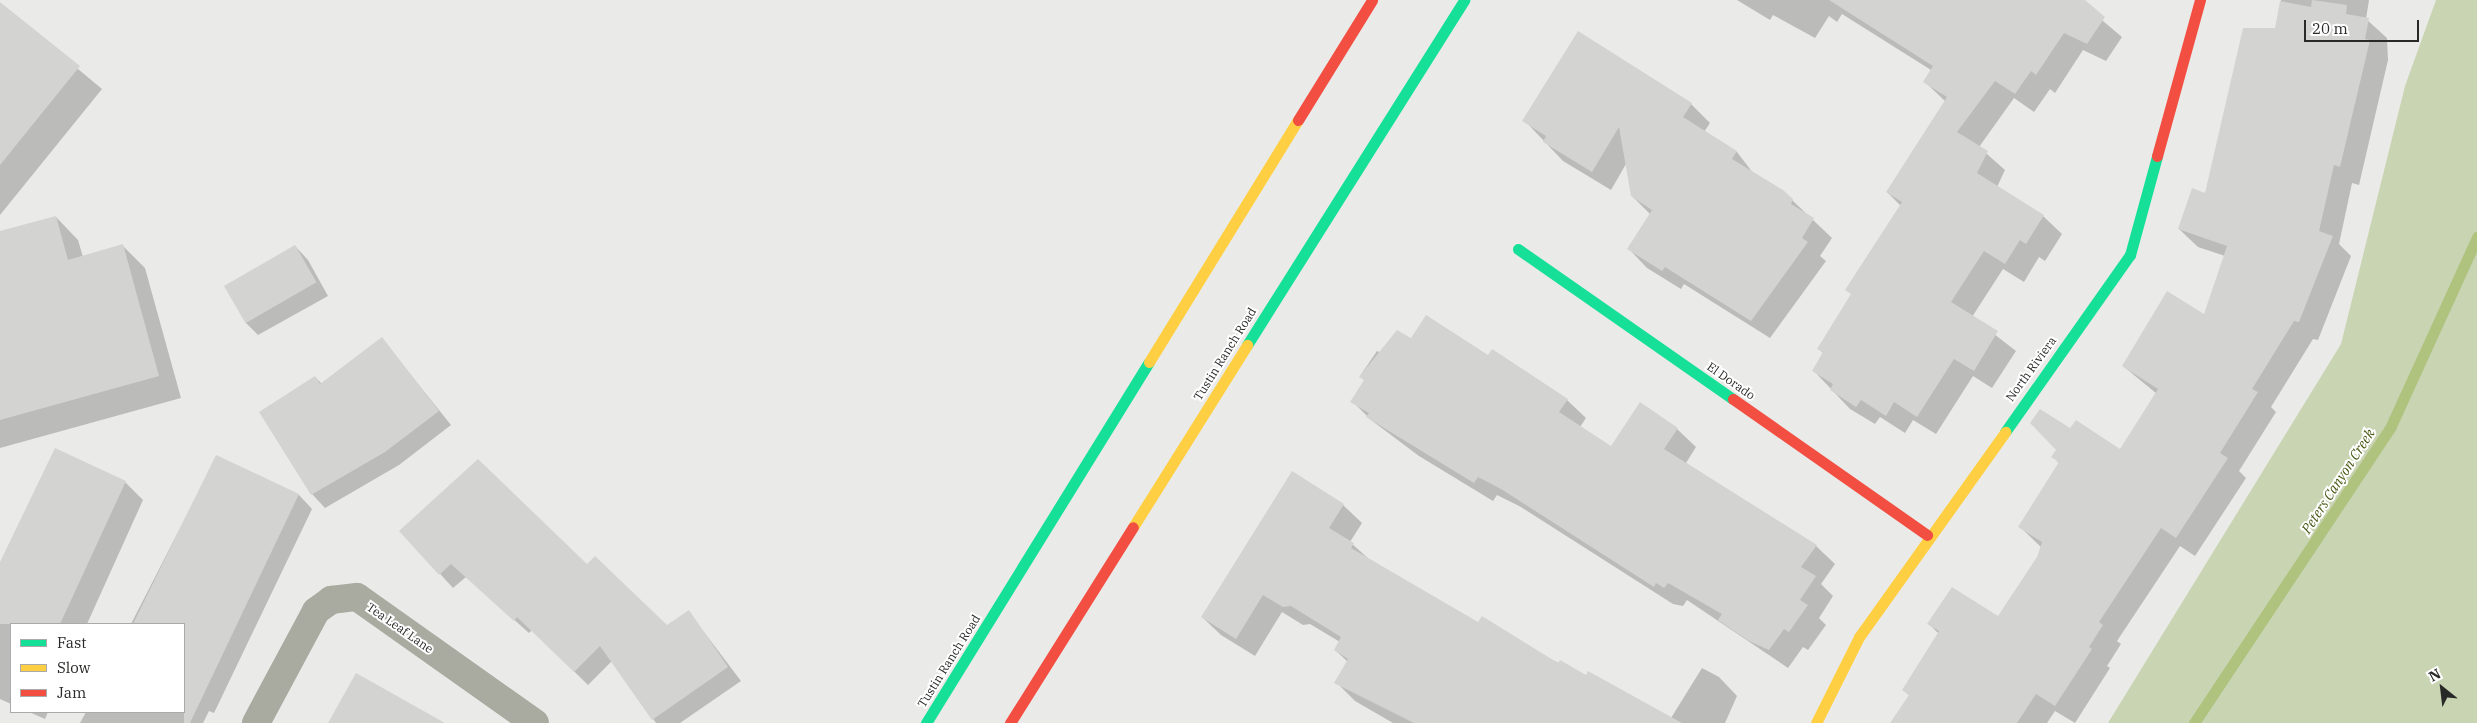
<!DOCTYPE html>
<html>
<head>
<meta charset="utf-8">
<style>
  body { margin:0 }
  #map { position:relative; width:2477px; height:723px; overflow:hidden; background:#eaebe8; font-family:"IBM Plex Serif",serif }
  div>[style] { position:absolute }
  [style*='--x'] { left:calc(var(--x)*1px); top:calc(var(--y)*1px); width:calc(var(--w)*1px); rotate:calc(var(--a)*1deg) }
  .green>* { inset:0; background:#c9d4b2 }
  .shadow>* { inset:0; background:#0003 }
  .stream>* { height:11px; margin:-5.5px; padding:0 5.5px; transform-origin:5.5px; border-radius:5.5px; background:#afc27e }
  .building>* { inset:0; background:#d3d4d2; transform-origin:0 0 }
  .street>* { height:28px; margin:-14px; padding:0 14px; transform-origin:14px; border-radius:14px; background:#a9aba1 }
  .fast>* { height:11px; margin:-5.5px; padding:0 5.5px; transform-origin:5.5px; border-radius:5.5px; background:#16e098 }
  .slow>* { height:11px; margin:-5.5px; padding:0 5.5px; transform-origin:5.5px; border-radius:5.5px; background:#ffcf43 }
  .jam>* { height:11px; margin:-5.5px; padding:0 5.5px; transform-origin:5.5px; border-radius:5.5px; background:#f24e42 }
  span { translate:-50% -50%; white-space:nowrap; text-align:center; line-height:1.15; -webkit-text-stroke:4px #fff; paint-order:stroke }
  .street-label { font-size:12px; color:#292a28 }
  .water-label { font-size:14px; color:#465712; font-style:italic }
  .legend { position:absolute; left:10px; top:623px; width:175px; height:90px; box-sizing:border-box; background:#fff; border:1px solid #a9aaa9; margin:0; padding:6px 9px; list-style:none; font-size:15px; color:#292a28 }
  .legend li { display:flex; align-items:center; gap:10px; height:25px }
  .legend b { width:25px; border:1px solid #a9aaa9 }
  .north { position:absolute; left:2417px; top:663px; width:50px; height:50px; -webkit-text-stroke:4px #fff; paint-order:stroke; rotate:331deg; font-size:14px; font-weight:700; line-height:20px; text-align:center; color:#292a28 }
  .north::after { content:''; display:block; margin:auto; width:18px; height:22px; background:#292a28; clip-path:polygon(50% 0,100% 100%,50% 72%,0 100%) }
  .scale { position:absolute; left:2304px; top:20px; width:115px; height:22px; box-sizing:border-box; border:2px solid #292a28; border-top:0; padding-left:6px; font-size:15px; line-height:18px; white-space:nowrap; color:#292a28; -webkit-text-stroke:4px #fff; paint-order:stroke }
</style>
</head>
<body>
<div id="map">
  <div class="green">
    <i style="clip-path:polygon(2436px 0,2477px 0,2477px 723px,2108px 723px,2341px 344px,2405px 86px)"></i>
  </div>
  <div class="shadow">
    <i style="clip-path:polygon(1737px 0,2078px 0,2122px 37px,2106px 61px,2083px 50px,2055px 93px,2050px 89px,2034px 112px,2014px 98px,1979px 147px,2005px 170px,1997px 187px,2043px 216px,2062px 234px,2045px 261px,2039px 257px,2024px 282px,2003px 269px,1972px 317px,2016px 351px,1992px 388px,1973px 376px,1936px 434px,1913px 420px,1905px 433px,1880px 417px,1875px 424px,1850px 409px,1813px 370px,1824px 354px,1819px 349px,1852px 295px,1847px 290px,1901px 206px,1887px 192px,1946px 102px,1924px 81px,1931px 70px,1842px 14px,1837px 22px,1829px 16px,1815px 38px,1773px 15px,1770px 20px)"></i>
    <i style="clip-path:polygon(2281px 0,2369px 0,2366px 19px,2387px 38px,2388px 60px,2359px 185px,2352px 183px,2339px 244px,2351px 256px,2318px 340px,2313px 339px,2271px 407px,2276px 412px,2239px 471px,2246px 478px,2195px 556px,2180px 546px,2117px 641px,2121px 644px,2107px 666px,2110px 668px,2075px 723px,2055px 711px,2047px 723px,1896px 723px,1910px 696px,1903px 690px,1939px 634px,1929px 624px,1998px 618px,2038px 557px,2042px 548px,2020px 527px,2060px 464px,2053px 457px,2071px 430px,2121px 451px,2157px 394px,2123px 366px,2205px 316px,2225px 256px,2198px 247px,2179px 229px,2206px 195px,2276px 29px)"></i>
    <i style="clip-path:polygon(0 4px,102px 89px,0 215px)"></i>
    <i style="clip-path:polygon(1691px 104px,1710px 123px,1704px 132px,1737px 152px,1753px 173px,1792px 200px,1832px 238px,1820px 256px,1826px 261px,1770px 338px,1684px 284px,1681px 289px,1647px 268px,1629px 249px,1650px 214px,1632px 196px,1626px 164px,1611px 190px,1563px 161px,1524px 120px)"></i>
    <i style="clip-path:polygon(56px 217px,78px 240px,83px 257px,123px 246px,145px 268px,181px 398px,0 448px,0 233px)"></i>
    <i style="clip-path:polygon(295px 246px,308px 260px,328px 296px,258px 335px,245px 322px)"></i>
    <i style="clip-path:polygon(382px 339px,451px 425px,399px 465px,325px 508px,312px 494px,315px 377px,322px 384px)"></i>
    <i style="clip-path:polygon(1411px 340px,1488px 356px,1567px 400px,1586px 418px,1580px 427px,1611px 448px,1677px 429px,1696px 447px,1686px 463px,1816px 546px,1835px 564px,1821px 584px,1833px 596px,1819px 618px,1826px 625px,1808px 650px,1803px 647px,1788px 668px,1687px 600px,1683px 606px,1673px 604px,1521px 507px,1497px 495px,1493px 501px,1419px 456px,1371px 420px,1352px 401px,1365px 381px,1360px 376px,1377px 351px,1383px 354px)"></i>
    <i style="clip-path:polygon(56px 450px,125px 482px,143px 500px,87px 624px,11px 624px,11px 704px,0 699px,0 569px)"></i>
    <i style="clip-path:polygon(217px 456px,299px 495px,312px 509px,214px 713px,209px 711px,203px 723px,80px 723px,86px 712px,184px 712px,184px 624px,131px 624px)"></i>
    <i style="clip-path:polygon(1343px 505px,1362px 523px,1350px 542px,1370px 560px,1479px 624px,1671px 718px,1702px 668px,1719px 677px,1737px 696px,1725px 723px,1393px 723px,1355px 701px,1336px 682px,1348px 662px,1335px 650px,1340px 642px,1310px 624px,1303px 625px,1282px 612px,1255px 656px,1221px 635px,1202px 617px)"></i>
    <i style="clip-path:polygon(401px 531px,587px 566px,667px 627px,688px 611px,741px 681px,680px 723px,656px 723px,612px 661px,588px 685px,532px 630px,529px 633px,466px 577px,453px 588px)"></i>
    <i style="clip-path:polygon(29px 712px,48px 712px,45px 719px)"></i>
  </div>
  <div class="stream">
    <i style="--x:2194;--y:723;--w:356;--a:-56.4"></i>
    <i style="--x:2391;--y:426;--w:208;--a:-65.5"></i>
  </div>
  <div class="building">
    <i style="clip-path:polygon(1829px 0,2085px 0,2105px 17px,2087px 44px,2064px 33px,2036px 75px,2031px 71px,2015px 94px,1995px 81px,1957px 132px,1988px 151px,1977px 173px,2044px 215px,2026px 244px,2020px 240px,2005px 264px,1984px 251px,1951px 302px,1998px 331px,1974px 371px,1954px 359px,1917px 417px,1894px 402px,1886px 416px,1861px 400px,1856px 407px,1830px 390px,1833px 384px,1812px 371px,1823px 352px,1817px 349px,1851px 294px,1845px 290px,1902px 202px,1886px 192px,1947px 97px,1923px 82px,1933px 66px)"></i>
    <i style="clip-path:polygon(2312px 0,2347px 5px,2346px 14px,2369px 18px,2365px 39px,2370px 40px,2340px 167px,2334px 165px,2319px 231px,2333px 236px,2299px 322px,2294px 321px,2252px 389px,2258px 392px,2220px 453px,2228px 458px,2176px 538px,2161px 528px,2099px 622px,2103px 625px,2089px 647px,2092px 649px,2055px 706px,2036px 694px,2017px 723px,1890px 723px,1909px 695px,1902px 690px,1939px 631px,1927px 624px,1952px 587px,1998px 616px,2037px 557px,2042px 542px,2018px 527px,2059px 462px,2051px 457px,2056px 450px,2030px 423px,2040px 409px,2070px 428px,2076px 420px,2120px 449px,2158px 389px,2122px 366px,2167px 291px,2204px 314px,2227px 246px,2178px 229px,2192px 188px,2205px 193px,2243px 28px,2275px 28px,2280px 1px,2311px 7px)"></i>
    <i style="clip-path:polygon(0 2px,80px 66px,0 165px)"></i>
    <i style="clip-path:polygon(1578px 31px,1692px 103px,1683px 117px,1737px 151px,1732px 159px,1783px 190px,1793px 199px,1791px 204px,1814px 218px,1802px 238px,1808px 242px,1751px 321px,1665px 267px,1662px 271px,1627px 249px,1652px 210px,1631px 196px,1619px 127px,1592px 172px,1543px 142px,1546px 136px,1522px 121px)"></i>
    <i style="clip-path:polygon(56px 216px,68px 260px,123px 244px,159px 376px,0 420px,0 231px)"></i>
    <i style="left:295px;top:245px;width:43px;height:82px;rotate:60deg"></i>
    <i style="clip-path:polygon(1426px 315px,1488px 355px,1492px 349px,1568px 399px,1559px 412px,1611px 446px,1640px 402px,1678px 428px,1664px 449px,1817px 545px,1801px 567px,1816px 576px,1800px 600px,1808px 605px,1789px 632px,1784px 629px,1769px 650px,1749px 641px,1718px 620px,1722px 614px,1668px 583px,1664px 588px,1656px 583px,1654px 587px,1501px 489px,1478px 477px,1474px 483px,1366px 417px,1369px 413px,1350px 402px,1364px 380px,1359px 377px,1397px 330px,1411px 338px)"></i>
    <i style="clip-path:polygon(382px 337px,439px 411px,385px 452px,311px 495px,259px 412px,315px 376px,320px 384px)"></i>
    <i style="clip-path:polygon(55px 448px,126px 481px,60px 624px,0 624px,0 562px)"></i>
    <i style="clip-path:polygon(216px 455px,299px 494px,190px 723px,184px 723px,184px 624px,133px 624px)"></i>
    <i style="clip-path:polygon(478px 459px,587px 564px,595px 556px,667px 625px,689px 610px,728px 667px,652px 720px,600px 646px,574px 672px,517px 617px,514px 621px,451px 564px,439px 575px,399px 531px)"></i>
    <i style="clip-path:polygon(1292px 471px,1344px 504px,1329px 528px,1354px 543px,1351px 548px,1478px 622px,1482px 616px,1558px 663px,1560px 660px,1586px 675px,1588px 671px,1682px 723px,1414px 723px,1334px 683px,1348px 659px,1334px 650px,1341px 637px,1291px 606px,1283px 607px,1263px 595px,1236px 639px,1201px 617px)"></i>
    <i style="clip-path:polygon(356px 673px,445px 723px,328px 723px)"></i>
  </div>
  <div class="street">
    <i style="--x:256;--y:723;--w:127;--a:-61.8"></i>
    <i style="--x:316;--y:611;--w:19;--a:-36"></i>
    <i style="--x:331;--y:600;--w:26;--a:-7"></i>
    <i style="--x:357;--y:597;--w:218;--a:35.3"></i>
  </div>
  <div class="fast">
    <i style="--x:1518;--y:249;--w:262;--a:34.9"></i>
    <i style="--x:1247;--y:345;--w:408;--a:-57.8"></i>
    <i style="--x:2005;--y:432;--w:217;--a:-54.8"></i>
    <i style="--x:2130;--y:255;--w:103;--a:-74.7"></i>
    <i style="--x:926;--y:723;--w:424;--a:-58.3"></i>
  </div>
  <div class="slow">
    <i style="--x:1149;--y:362;--w:284;--a:-58.4"></i>
    <i style="--x:1133;--y:527;--w:215;--a:-57.9"></i>
    <i style="--x:1816;--y:723;--w:96;--a:-63.4"></i>
    <i style="--x:1859;--y:637;--w:252;--a:-54.5"></i>
  </div>
  <div class="jam">
    <i style="--x:1298;--y:120;--w:141;--a:-58.3"></i>
    <i style="--x:2157;--y:156;--w:162;--a:-74.6"></i>
    <i style="--x:1733;--y:399;--w:237;--a:35"></i>
    <i style="--x:1010;--y:723;--w:231;--a:-57.9"></i>
  </div>
  <div class="street-label">
    <span style="left:1225px;top:354px;rotate:-58deg">Tustin Ranch Road</span>
    <span style="left:2031px;top:369px;rotate:-54deg">North Riviera</span>
    <span style="left:1731px;top:381px;rotate:35deg">El Dorado</span>
    <span style="left:400px;top:628px;rotate:35deg">Tea Leaf Lane</span>
    <span style="left:949px;top:661px;rotate:-58deg">Tustin Ranch Road</span>
  </div>
  <div class="water-label">
    <span style="left:2338px;top:481px;rotate:-57deg">Peters Canyon Creek</span>
  </div>
  <ul class="legend">
  <li><b style="height:6px;background:#16e098"></b>Fast</li>
  <li><b style="height:6px;background:#ffcf43"></b>Slow</li>
  <li><b style="height:6px;background:#f24e42"></b>Jam</li>
  </ul>
  <div class="north">N</div>
  <div class="scale">20 m</div>
</div>
</body>
</html>
